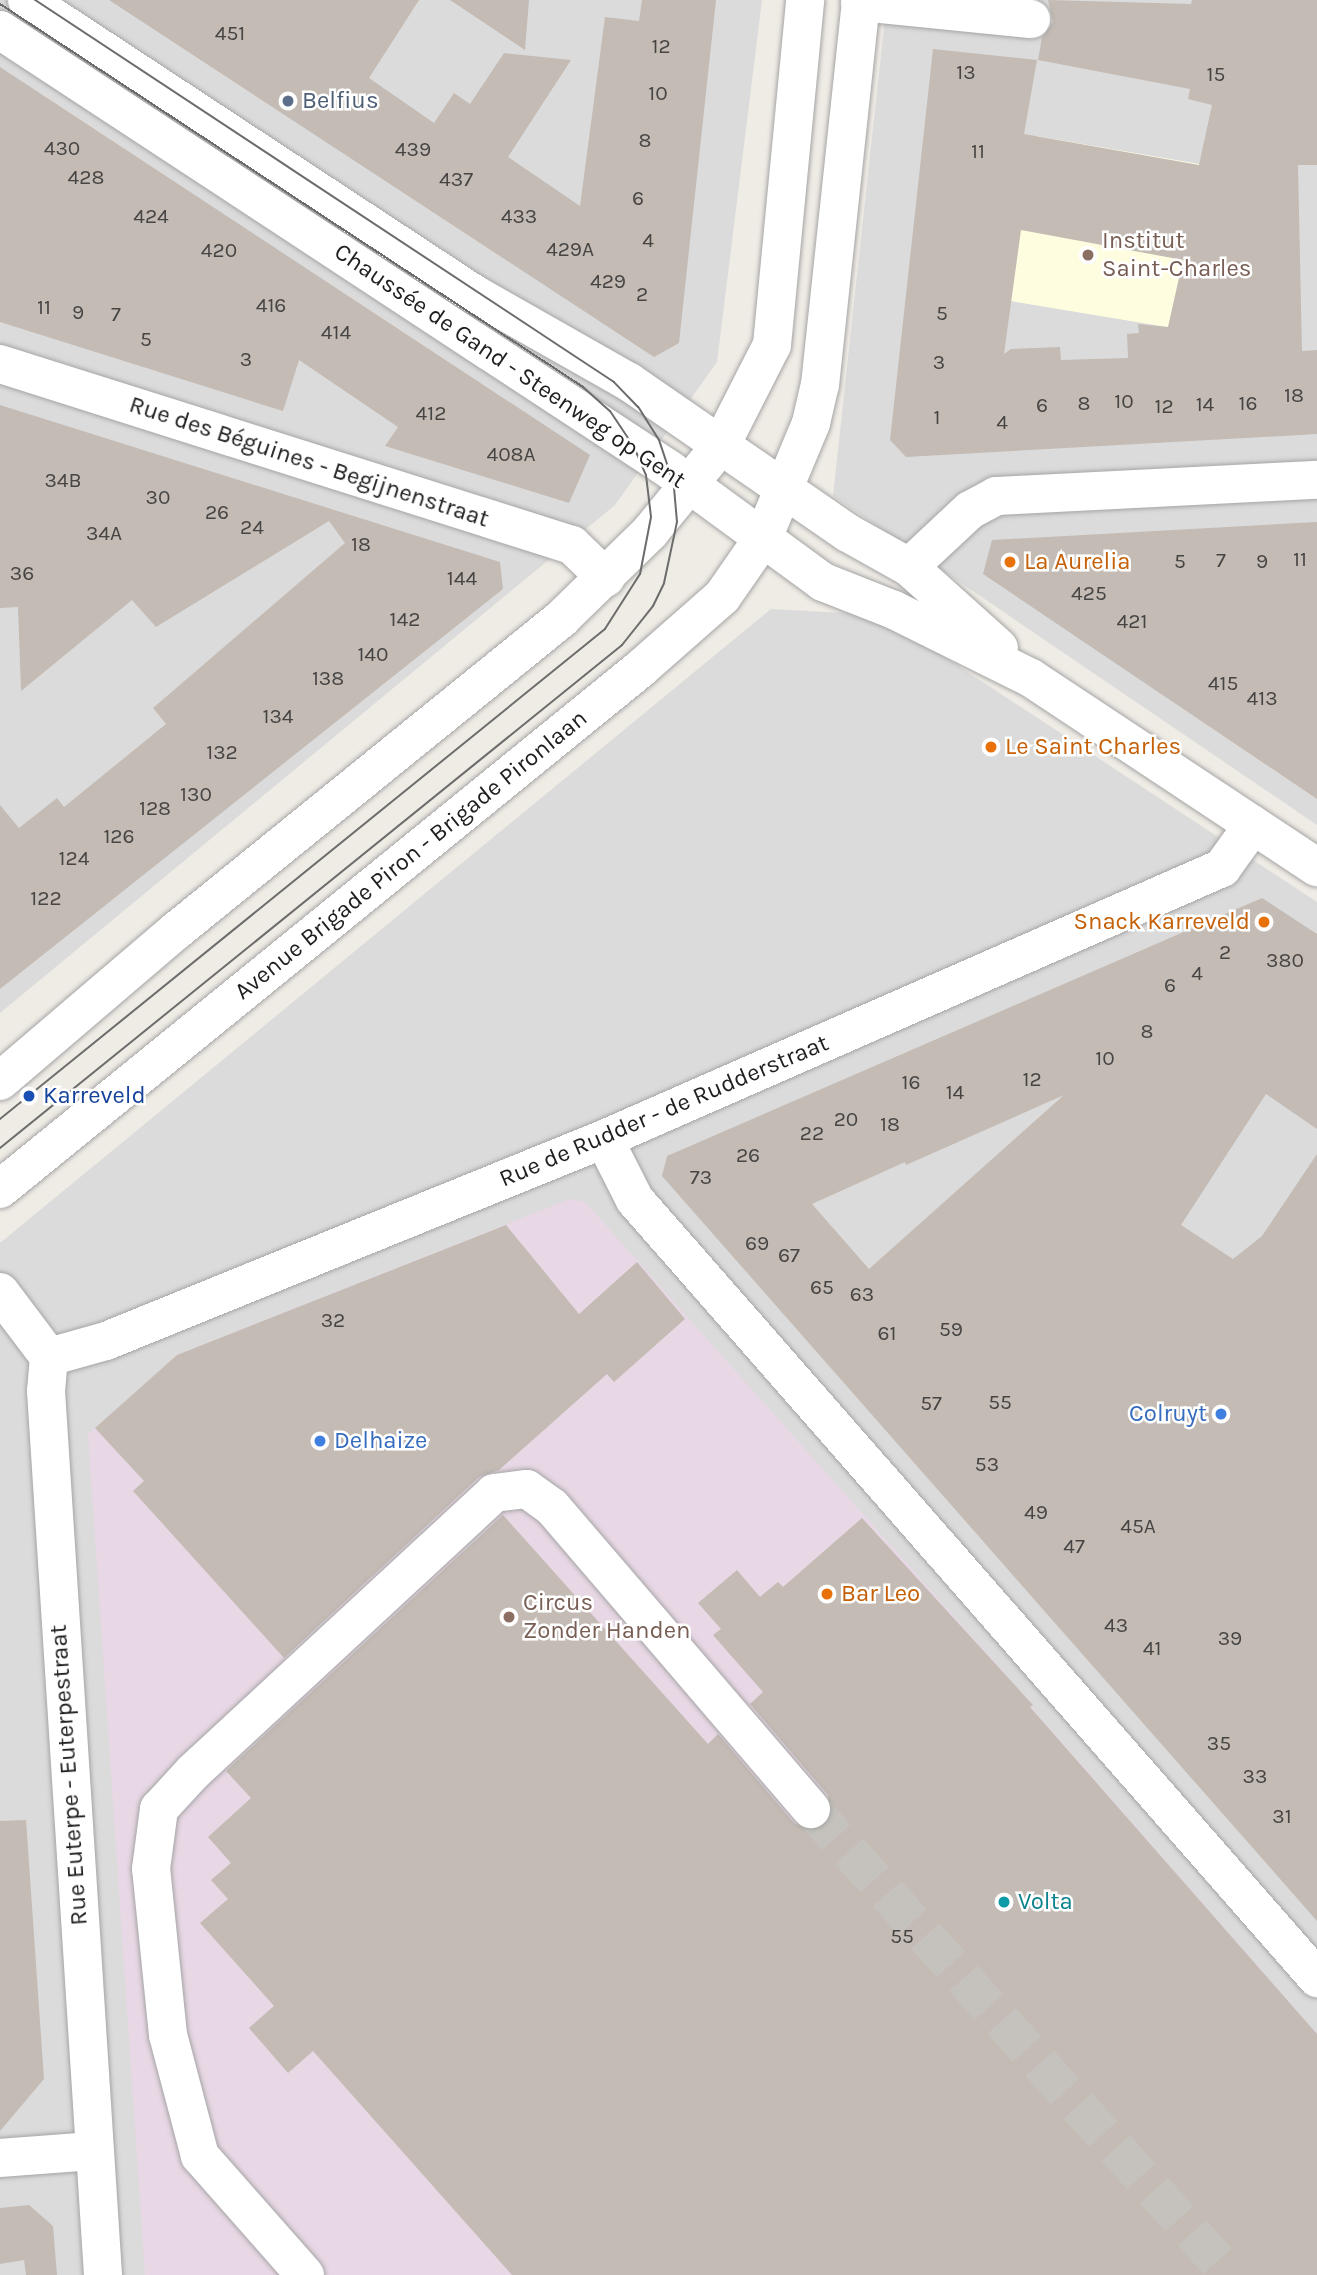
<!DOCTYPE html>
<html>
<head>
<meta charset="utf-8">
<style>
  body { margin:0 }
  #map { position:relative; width:1317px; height:2275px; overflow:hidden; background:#efebe5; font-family:Karla,sans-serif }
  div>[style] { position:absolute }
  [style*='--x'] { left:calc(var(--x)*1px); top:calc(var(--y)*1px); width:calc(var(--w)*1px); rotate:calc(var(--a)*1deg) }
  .residential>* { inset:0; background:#dcdbdb }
  .industrial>* { inset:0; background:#e8d7e5 }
  .education>* { inset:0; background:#fefddf }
  .building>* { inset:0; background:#c3bbb4 }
  .minor-tunnel>* { height:38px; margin-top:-19px; transform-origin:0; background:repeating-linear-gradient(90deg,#c5c2bd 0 38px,transparent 0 57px) }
  .roads { filter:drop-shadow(0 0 2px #a5a5a5) drop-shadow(0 0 2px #a5a5a5) }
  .minor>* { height:38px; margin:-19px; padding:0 19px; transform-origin:19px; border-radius:19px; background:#fff }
  .tram>* { height:2px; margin:-1px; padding:0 1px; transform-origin:1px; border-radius:1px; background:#6c6c6c }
  .dots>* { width:19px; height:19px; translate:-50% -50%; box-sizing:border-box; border:4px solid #fff; border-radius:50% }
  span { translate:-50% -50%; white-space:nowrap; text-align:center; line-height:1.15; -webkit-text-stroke:5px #fff; paint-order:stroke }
  .number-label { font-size:21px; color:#474544 }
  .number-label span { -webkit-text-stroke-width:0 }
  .service-label { font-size:24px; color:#4e5e75 }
  .left { translate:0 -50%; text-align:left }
  .education-label { font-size:24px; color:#785e54 }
  .street-label { font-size:24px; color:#1e1e1e }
  .food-label { font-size:24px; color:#c56008 }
  .right { translate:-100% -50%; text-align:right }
  .transit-label { font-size:24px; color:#164399 }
  .shop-label { font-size:24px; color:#366cbe }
  .culture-label { font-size:24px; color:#0d838f }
</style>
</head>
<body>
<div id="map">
  <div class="residential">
    <i style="clip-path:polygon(0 0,762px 0,717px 362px,615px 505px,0 1013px)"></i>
    <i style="clip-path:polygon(887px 0,1317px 0,1317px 825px,833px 496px)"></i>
    <i style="clip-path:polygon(771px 609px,881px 615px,1317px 902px,1317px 2275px,0 2275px,0 1243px)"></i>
  </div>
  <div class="industrial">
    <i style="clip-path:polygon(570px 1199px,585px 1202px,1033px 1705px,1031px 1707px,1317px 2034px,1317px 2275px,145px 2275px,88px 1434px,177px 1355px)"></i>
  </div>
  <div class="education">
    <i style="clip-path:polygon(1036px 136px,1199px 164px,1269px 344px,980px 296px)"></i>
  </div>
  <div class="building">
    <i style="clip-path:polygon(109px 0,419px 0,369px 78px,434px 123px,454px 93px,470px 104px,504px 53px,571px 60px,508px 157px,580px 206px,605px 17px,639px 21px,642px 0,716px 0,679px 343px,654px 357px)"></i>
    <i style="clip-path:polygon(450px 0,529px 0,525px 50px)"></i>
    <i style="clip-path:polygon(evenodd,1048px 0,1191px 4px,1192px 0,1317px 0,1317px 165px,1298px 165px,1302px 351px,1317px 350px,1317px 434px,906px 457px,890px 440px,933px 49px,1037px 60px,1024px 134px,1199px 165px,1212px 105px,1188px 99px,1190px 89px,1038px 60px,1042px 37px,1053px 22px,1048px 0,1021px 230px,1183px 260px,1168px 327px,1138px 324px,1139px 333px,1127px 334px,1128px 358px,1061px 360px,1060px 347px,1011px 349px,1004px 354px,1021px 230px)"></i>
    <i style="clip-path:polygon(0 67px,590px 455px,569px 503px,385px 446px,398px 427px,299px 360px,283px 411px,0 322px)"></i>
    <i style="clip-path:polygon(0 405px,500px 562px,503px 589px,0 989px,0 805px,19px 828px,57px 798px,64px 807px,166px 724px,153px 708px,345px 543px,329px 521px,156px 627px,132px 600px,21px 691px,18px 607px,0 608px)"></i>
    <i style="clip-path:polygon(1317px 522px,1317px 799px,983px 574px,992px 540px)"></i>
    <i style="clip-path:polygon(evenodd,1262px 898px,1317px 934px,1317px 1129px,1266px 1094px,1181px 1225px,1233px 1259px,1262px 1236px,1317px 1154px,1317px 1921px,662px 1176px,667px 1156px,1262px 898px,1064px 1095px,869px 1269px,812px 1204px,905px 1162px,906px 1165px,1064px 1095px)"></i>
    <i style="clip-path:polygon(506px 1225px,579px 1314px,637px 1262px,685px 1319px,614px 1382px,607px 1374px,499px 1470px,479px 1477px,284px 1658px,133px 1491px,144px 1481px,95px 1428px,177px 1355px)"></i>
    <i style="clip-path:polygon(503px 1515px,708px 1744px,718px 1734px,794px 1823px,814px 1831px,831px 1817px,828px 1795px,750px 1704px,763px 1692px,713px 1635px,721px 1629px,698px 1603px,737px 1570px,760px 1597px,778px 1582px,783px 1587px,862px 1518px,1033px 1705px,1030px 1707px,1317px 2034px,1317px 2275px,512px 2275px,313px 2051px,288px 2073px,249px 2028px,274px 2006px,200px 1923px,228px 1899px,211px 1880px,231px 1863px,208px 1837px,251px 1798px,226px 1771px)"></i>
    <i style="clip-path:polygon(26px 1820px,44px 2079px,0 2131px,0 1821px)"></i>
    <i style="clip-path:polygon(29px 2205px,53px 2226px,57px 2275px,26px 2275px,24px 2260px,0 2264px,0 2208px)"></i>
  </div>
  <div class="minor-tunnel">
    <i style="--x:811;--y:1809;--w:627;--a:48.04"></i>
  </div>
  <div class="roads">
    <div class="minor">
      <i style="--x:27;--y:0;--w:535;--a:33.33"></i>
      <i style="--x:474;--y:294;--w:178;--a:29.6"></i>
      <i style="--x:629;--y:382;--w:266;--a:34.6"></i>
      <i style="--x:848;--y:533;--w:70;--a:29.1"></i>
      <i style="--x:909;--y:567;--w:121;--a:42"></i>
      <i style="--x:860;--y:2;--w:172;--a:5.7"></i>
      <i style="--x:0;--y:30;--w:802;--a:33.29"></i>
      <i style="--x:670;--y:470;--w:190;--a:36.2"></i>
      <i style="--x:823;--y:582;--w:76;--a:21.5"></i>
      <i style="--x:894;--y:610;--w:153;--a:26.4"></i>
      <i style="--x:1031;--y:678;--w:343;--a:33.5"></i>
      <i style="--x:0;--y:364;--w:600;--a:17.56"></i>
      <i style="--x:572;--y:545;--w:47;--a:44.1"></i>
      <i style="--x:909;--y:567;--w:83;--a:-43.1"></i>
      <i style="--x:970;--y:510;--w:30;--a:-28"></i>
      <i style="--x:996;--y:496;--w:321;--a:-2.9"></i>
      <i style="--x:0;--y:1081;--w:233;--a:-40.5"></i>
      <i style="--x:177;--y:930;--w:496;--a:-39"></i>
      <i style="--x:562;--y:618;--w:123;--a:-44.3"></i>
      <i style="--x:650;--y:532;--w:112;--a:-50.8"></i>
      <i style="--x:721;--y:445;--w:112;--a:-63"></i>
      <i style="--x:772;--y:345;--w:347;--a:-84.5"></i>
      <i style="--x:604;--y:1139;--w:68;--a:63.1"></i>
      <i style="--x:635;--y:1200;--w:1035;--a:48.76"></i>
      <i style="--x:0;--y:1189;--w:825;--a:-39.09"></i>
      <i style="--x:640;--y:669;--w:109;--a:-41.3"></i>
      <i style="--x:722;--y:597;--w:72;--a:-55.2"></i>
      <i style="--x:763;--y:538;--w:125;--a:-67.3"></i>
      <i style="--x:811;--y:423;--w:39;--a:-77"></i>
      <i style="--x:820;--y:385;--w:387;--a:-83.9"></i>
      <i style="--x:0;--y:1292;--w:81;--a:53"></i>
      <i style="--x:49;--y:1357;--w:34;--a:95"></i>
      <i style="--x:46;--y:1391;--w:886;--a:86.31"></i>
      <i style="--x:49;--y:1357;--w:59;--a:-15.7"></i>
      <i style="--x:106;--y:1341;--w:537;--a:-22.08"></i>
      <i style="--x:604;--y:1139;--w:675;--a:-23.68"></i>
      <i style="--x:1222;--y:868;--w:53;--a:-54.2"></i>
      <i style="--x:0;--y:2158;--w:94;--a:-4.3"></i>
      <i style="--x:305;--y:2275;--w:159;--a:-131.4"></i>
      <i style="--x:200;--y:2156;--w:125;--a:-104.8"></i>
      <i style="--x:168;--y:2035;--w:167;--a:-95.8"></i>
      <i style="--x:151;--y:1869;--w:61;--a:-82.4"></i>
      <i style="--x:159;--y:1809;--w:50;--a:-47.4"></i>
      <i style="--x:193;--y:1772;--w:410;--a:-42.8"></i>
      <i style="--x:494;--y:1493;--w:33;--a:-7"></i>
      <i style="--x:527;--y:1489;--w:31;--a:36"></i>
      <i style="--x:552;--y:1507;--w:398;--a:49.4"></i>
    </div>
  </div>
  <div class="tram">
    <i style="--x:0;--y:4;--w:698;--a:33.3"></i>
    <i style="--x:583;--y:387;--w:36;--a:42"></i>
    <i style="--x:610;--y:411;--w:43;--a:56.3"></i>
    <i style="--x:634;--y:447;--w:30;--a:67"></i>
    <i style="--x:646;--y:475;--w:42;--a:83.2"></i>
    <i style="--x:651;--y:517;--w:58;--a:100.9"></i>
    <i style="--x:640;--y:574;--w:65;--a:122.5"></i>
    <i style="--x:605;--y:629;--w:779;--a:141"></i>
    <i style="--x:0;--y:1148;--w:800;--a:-38.96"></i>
    <i style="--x:622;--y:645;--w:50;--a:-51.5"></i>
    <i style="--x:653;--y:606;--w:25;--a:-64"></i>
    <i style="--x:664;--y:583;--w:62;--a:-78"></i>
    <i style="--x:677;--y:522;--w:37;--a:-95"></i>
    <i style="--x:674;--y:485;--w:47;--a:-108.4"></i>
    <i style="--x:659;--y:440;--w:39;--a:-122"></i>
    <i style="--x:638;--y:407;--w:35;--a:-134"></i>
    <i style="--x:614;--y:382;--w:694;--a:-146.58"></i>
  </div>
  <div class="dots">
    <i style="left:288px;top:101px;background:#5c6f8a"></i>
    <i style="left:1088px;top:255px;background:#8d6e63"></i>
    <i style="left:1010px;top:562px;background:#e8710a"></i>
    <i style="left:991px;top:747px;background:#e8710a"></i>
    <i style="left:1264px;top:922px;background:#e8710a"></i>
    <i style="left:29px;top:1096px;background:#1a4fb4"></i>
    <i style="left:1221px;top:1414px;background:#3f7fe0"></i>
    <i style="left:320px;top:1441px;background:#3f7fe0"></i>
    <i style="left:827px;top:1594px;background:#e8710a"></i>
    <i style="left:509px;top:1617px;background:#8d6e63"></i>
    <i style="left:1004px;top:1902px;background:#0f9aa8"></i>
  </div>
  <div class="number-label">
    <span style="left:230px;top:33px">451</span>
    <span style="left:661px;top:46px">12</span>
    <span style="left:966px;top:72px">13</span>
    <span style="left:1216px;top:74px">15</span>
    <span style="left:658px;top:93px">10</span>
    <span style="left:645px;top:140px">8</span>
    <span style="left:62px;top:148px">430</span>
    <span style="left:413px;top:149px">439</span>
    <span style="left:978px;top:151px">11</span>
    <span style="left:86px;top:177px">428</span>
    <span style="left:456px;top:179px">437</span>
    <span style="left:638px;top:198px">6</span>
    <span style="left:151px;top:216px">424</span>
    <span style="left:519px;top:216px">433</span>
    <span style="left:648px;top:240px">4</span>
    <span style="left:570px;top:249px">429A</span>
    <span style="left:219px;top:250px">420</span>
    <span style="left:608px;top:281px">429</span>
    <span style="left:642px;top:294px">2</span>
    <span style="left:271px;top:305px">416</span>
    <span style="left:44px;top:307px">11</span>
    <span style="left:78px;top:312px">9</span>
    <span style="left:942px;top:313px">5</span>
    <span style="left:116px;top:314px">7</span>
    <span style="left:336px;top:332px">414</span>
    <span style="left:146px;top:339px">5</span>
    <span style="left:246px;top:359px">3</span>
    <span style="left:939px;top:362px">3</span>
    <span style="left:1294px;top:395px">18</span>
    <span style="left:1124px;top:401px">10</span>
    <span style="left:1084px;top:403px">8</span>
    <span style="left:1248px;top:403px">16</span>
    <span style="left:1205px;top:404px">14</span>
    <span style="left:1042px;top:405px">6</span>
    <span style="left:1164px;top:406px">12</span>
    <span style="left:431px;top:413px">412</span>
    <span style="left:937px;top:417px">1</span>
    <span style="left:1002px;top:422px">4</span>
    <span style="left:511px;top:454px">408A</span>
    <span style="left:63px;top:480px">34B</span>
    <span style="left:158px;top:497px">30</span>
    <span style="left:217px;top:512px">26</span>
    <span style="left:252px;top:527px">24</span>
    <span style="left:104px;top:533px">34A</span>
    <span style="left:361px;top:544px">18</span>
    <span style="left:1300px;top:559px">11</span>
    <span style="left:1221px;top:560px">7</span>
    <span style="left:1180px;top:561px">5</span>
    <span style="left:1262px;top:561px">9</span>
    <span style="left:22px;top:573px">36</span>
    <span style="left:462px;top:578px">144</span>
    <span style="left:1089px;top:593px">425</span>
    <span style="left:405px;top:619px">142</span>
    <span style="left:1132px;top:621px">421</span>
    <span style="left:373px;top:654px">140</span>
    <span style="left:328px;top:678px">138</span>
    <span style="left:1223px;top:683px">415</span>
    <span style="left:1262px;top:698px">413</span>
    <span style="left:278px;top:716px">134</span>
    <span style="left:222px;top:752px">132</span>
    <span style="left:196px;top:794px">130</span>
    <span style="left:155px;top:808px">128</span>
    <span style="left:119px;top:836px">126</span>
    <span style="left:74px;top:858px">124</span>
    <span style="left:46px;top:898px">122</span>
    <span style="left:1225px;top:952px">2</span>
    <span style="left:1285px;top:960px">380</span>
    <span style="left:1197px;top:973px">4</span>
    <span style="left:1170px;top:985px">6</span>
    <span style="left:1147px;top:1031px">8</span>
    <span style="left:1105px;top:1058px">10</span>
    <span style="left:1032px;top:1079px">12</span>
    <span style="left:911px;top:1082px">16</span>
    <span style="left:955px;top:1092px">14</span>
    <span style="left:846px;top:1119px">20</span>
    <span style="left:890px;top:1124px">18</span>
    <span style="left:812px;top:1133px">22</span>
    <span style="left:748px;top:1155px">26</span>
    <span style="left:701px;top:1177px">73</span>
    <span style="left:757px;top:1243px">69</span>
    <span style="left:789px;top:1255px">67</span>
    <span style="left:822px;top:1287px">65</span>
    <span style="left:862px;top:1294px">63</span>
    <span style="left:333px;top:1320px">32</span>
    <span style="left:951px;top:1329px">59</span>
    <span style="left:887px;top:1333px">61</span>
    <span style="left:1000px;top:1402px">55</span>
    <span style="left:931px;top:1403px">57</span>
    <span style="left:987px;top:1464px">53</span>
    <span style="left:1036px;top:1512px">49</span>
    <span style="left:1138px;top:1526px">45A</span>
    <span style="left:1074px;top:1546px">47</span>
    <span style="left:1116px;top:1625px">43</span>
    <span style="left:1230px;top:1638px">39</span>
    <span style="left:1152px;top:1648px">41</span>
    <span style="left:1219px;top:1743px">35</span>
    <span style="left:1255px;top:1776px">33</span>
    <span style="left:1282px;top:1816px">31</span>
    <span style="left:902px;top:1936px">55</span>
  </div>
  <div class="service-label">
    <span class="left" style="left:302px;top:101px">Belfius</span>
  </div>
  <div class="education-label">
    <span class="left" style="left:1102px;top:255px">Institut<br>Saint-Charles</span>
    <span class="left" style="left:523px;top:1617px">Circus<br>Zonder Handen</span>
  </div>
  <div class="street-label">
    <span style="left:510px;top:366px;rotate:34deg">Chaussée de Gand - Steenweg op Gent</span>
    <span style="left:309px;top:462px;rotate:18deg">Rue des Béguines - Begijnenstraat</span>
    <span style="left:411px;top:855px;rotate:-39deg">Avenue Brigade Piron - Brigade Pironlaan</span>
    <span style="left:664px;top:1111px;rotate:-23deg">Rue de Rudder - de Rudderstraat</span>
    <span style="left:69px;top:1775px;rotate:-94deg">Rue Euterpe - Euterpestraat</span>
  </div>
  <div class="food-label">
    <span class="left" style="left:1024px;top:562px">La Aurelia</span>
    <span class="left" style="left:1005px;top:747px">Le Saint Charles</span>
    <span class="right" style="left:1250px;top:922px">Snack Karreveld</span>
    <span class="left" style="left:841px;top:1594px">Bar Leo</span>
  </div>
  <div class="transit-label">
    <span class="left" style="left:43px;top:1096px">Karreveld</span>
  </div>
  <div class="shop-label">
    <span class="right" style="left:1207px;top:1414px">Colruyt</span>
    <span class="left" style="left:334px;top:1441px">Delhaize</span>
  </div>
  <div class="culture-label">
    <span class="left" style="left:1018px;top:1902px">Volta</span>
  </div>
</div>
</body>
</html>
